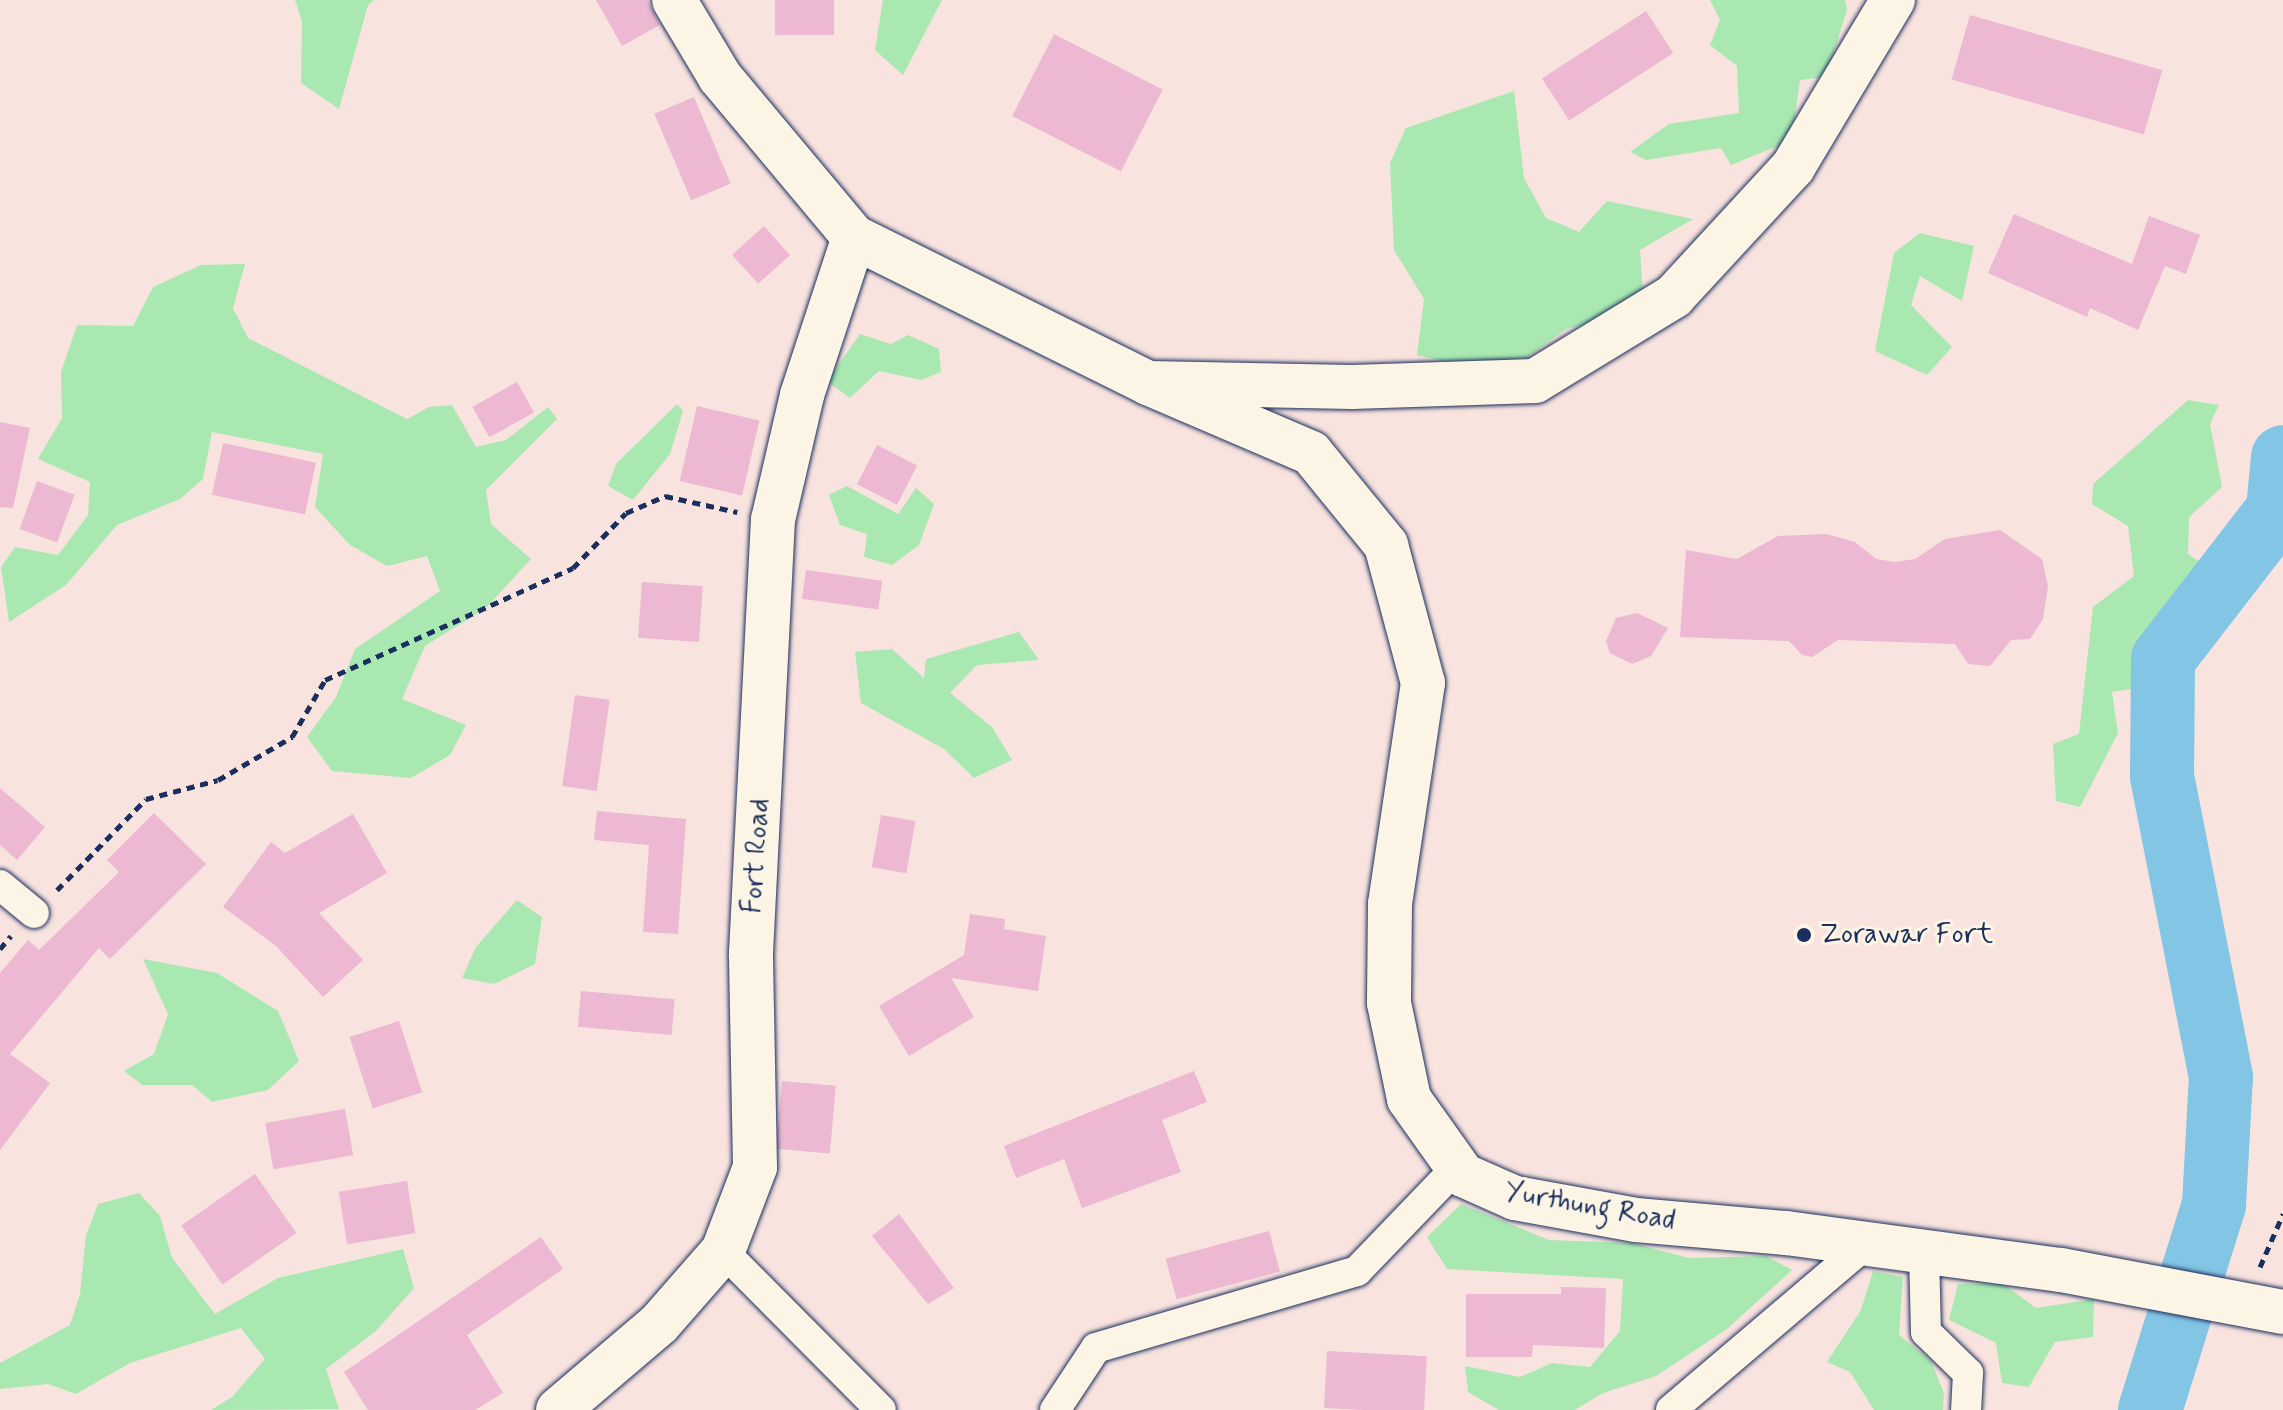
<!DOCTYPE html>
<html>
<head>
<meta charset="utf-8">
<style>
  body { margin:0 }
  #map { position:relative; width:2283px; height:1410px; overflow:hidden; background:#f8e3df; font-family:Mynerve,sans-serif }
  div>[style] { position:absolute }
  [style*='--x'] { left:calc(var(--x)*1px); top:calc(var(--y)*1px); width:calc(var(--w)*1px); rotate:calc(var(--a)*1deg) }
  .green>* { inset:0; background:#a9e9b1 }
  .river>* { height:64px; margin:-32px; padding:0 32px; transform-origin:32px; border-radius:32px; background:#83c5e4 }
  .building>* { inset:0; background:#edb8d2; transform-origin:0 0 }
  .path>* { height:5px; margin-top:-2.5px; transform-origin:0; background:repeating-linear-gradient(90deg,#1b2f5e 0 8px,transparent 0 14px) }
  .roads { filter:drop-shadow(0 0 2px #1b2f5e) drop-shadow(0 0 2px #1b2f5e) }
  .street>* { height:30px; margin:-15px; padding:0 15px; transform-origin:15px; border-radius:15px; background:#fcf5e5 }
  .secondary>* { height:44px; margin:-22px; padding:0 22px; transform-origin:22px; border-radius:22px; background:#fcf5e5 }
  .dots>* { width:22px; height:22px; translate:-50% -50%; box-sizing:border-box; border:4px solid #fcf5e5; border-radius:50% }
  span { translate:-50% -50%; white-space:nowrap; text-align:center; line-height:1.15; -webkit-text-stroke:6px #fcf5e5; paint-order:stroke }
  .street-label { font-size:28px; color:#1b2f5e }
  .poi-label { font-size:28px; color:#1b2f5e }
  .left { translate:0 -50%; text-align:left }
</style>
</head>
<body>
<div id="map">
  <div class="green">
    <i style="clip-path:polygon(295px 0,374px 0,368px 5px,339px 109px,301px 83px,302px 21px)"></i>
    <i style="clip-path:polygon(883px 0,942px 0,903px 75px,875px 50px)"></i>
    <i style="clip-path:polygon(1710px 0,1845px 0,1847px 10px,1826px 77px,1800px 80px,1792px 140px,1731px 165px,1721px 148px,1646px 160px,1630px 152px,1669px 124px,1739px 113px,1737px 66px,1710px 45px,1720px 20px)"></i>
    <i style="clip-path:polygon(1514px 91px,1524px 178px,1546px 218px,1579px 232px,1607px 201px,1693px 219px,1640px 250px,1643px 292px,1610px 318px,1566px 329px,1526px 358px,1455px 364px,1417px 355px,1424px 299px,1394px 250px,1390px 163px,1406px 128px)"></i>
    <i style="clip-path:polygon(1920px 233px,1974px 246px,1962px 301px,1920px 276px,1911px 305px,1952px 347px,1927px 375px,1875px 351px,1894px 253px)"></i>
    <i style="clip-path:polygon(245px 264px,233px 308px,248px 338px,407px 419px,429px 407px,452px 405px,476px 447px,506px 440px,548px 407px,557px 419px,486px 490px,491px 524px,531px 559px,486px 608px,425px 646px,402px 699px,466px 725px,450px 755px,411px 778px,332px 771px,307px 737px,336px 697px,355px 649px,440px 591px,427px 556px,387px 566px,350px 545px,315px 507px,323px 454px,212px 432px,203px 479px,180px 499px,117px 525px,66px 585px,9px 622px,1px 567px,15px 547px,58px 555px,88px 515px,90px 482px,38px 459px,62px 418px,61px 372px,77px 325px,133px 326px,153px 287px,201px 265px)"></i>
    <i style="clip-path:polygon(860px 334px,891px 344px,908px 335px,939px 349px,941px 372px,921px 380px,879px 371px,850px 398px,827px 381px)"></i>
    <i style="clip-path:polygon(2188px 400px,2219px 405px,2210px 424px,2222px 487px,2189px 517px,2188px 554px,2200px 562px,2144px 687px,2112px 692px,2118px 733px,2080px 807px,2056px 801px,2053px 744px,2079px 734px,2093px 607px,2134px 576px,2128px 526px,2092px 504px,2093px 484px)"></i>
    <i style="clip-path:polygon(677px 404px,683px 411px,670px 454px,633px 500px,608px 486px,616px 464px)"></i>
    <i style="clip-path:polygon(847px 486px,898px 514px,916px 488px,934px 504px,919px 545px,892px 565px,864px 557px,867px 534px,840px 525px,829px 495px)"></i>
    <i style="clip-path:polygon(1019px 632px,1039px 660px,977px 665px,950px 693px,992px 727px,1012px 760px,974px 778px,944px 749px,861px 703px,855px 652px,892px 649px,924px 678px,926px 659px)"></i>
    <i style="clip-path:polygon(517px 900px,542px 917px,535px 964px,494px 984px,462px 978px,476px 947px)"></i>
    <i style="clip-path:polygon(143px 959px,217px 973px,278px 1011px,299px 1061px,268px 1090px,212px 1102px,192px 1085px,142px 1085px,124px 1071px,154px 1054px,168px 1014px)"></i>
    <i style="clip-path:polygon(139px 1193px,160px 1216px,172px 1258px,215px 1314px,278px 1278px,403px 1249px,414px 1288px,376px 1331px,326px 1369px,339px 1409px,211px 1410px,232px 1397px,265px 1359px,241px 1328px,130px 1363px,76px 1394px,48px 1384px,0 1389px,0 1363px,70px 1325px,80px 1294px,86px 1235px,98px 1204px)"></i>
    <i style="clip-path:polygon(1461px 1204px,1549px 1240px,1632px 1243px,1689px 1258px,1766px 1256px,1792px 1270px,1727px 1329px,1656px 1376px,1603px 1393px,1575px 1410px,1499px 1410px,1468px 1392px,1465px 1366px,1520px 1377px,1552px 1363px,1590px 1367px,1620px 1331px,1623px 1279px,1447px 1269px,1427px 1237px)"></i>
    <i style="clip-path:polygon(1873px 1271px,1903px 1277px,1899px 1335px,1931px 1361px,1944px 1393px,1943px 1410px,1874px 1410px,1850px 1372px,1827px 1362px,1861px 1310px)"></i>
    <i style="clip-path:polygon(1958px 1284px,2003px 1284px,2036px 1308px,2094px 1299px,2093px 1337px,2055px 1342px,2029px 1387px,2002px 1383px,1996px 1343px,1949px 1320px)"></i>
  </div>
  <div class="river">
    <i style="--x:2150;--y:1410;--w:215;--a:-72.7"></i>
    <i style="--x:2214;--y:1205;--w:128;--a:-86.9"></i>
    <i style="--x:2221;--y:1077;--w:307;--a:-101.1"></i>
    <i style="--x:2162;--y:776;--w:117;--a:-89.5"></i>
    <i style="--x:2163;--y:659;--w:188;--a:-52.3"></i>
    <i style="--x:2278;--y:510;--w:53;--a:-84.6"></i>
  </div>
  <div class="building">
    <i style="clip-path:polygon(596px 0,647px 0,660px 25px,622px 46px)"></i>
    <i style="left:775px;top:0;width:59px;height:35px"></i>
    <i style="left:1646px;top:11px;width:50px;height:124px;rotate:57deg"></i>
    <i style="left:1970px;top:15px;width:200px;height:67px;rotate:16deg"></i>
    <i style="left:1054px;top:34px;width:122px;height:92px;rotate:27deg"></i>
    <i style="left:694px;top:97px;width:94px;height:43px;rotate:67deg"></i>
    <i style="clip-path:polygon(2014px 214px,2132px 264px,2149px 216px,2200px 235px,2186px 274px,2165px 266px,2138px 330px,2090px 308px,2087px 317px,1988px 273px)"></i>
    <i style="left:764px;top:226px;width:39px;height:43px;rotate:48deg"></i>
    <i style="left:517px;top:382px;width:35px;height:51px;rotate:61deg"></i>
    <i style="left:697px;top:406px;width:64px;height:77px;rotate:13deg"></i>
    <i style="clip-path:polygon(0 422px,30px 428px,13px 508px,0 507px)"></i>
    <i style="left:223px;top:443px;width:95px;height:53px;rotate:12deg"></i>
    <i style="left:877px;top:445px;width:45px;height:44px;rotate:27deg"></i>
    <i style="left:37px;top:481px;width:40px;height:51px;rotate:20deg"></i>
    <i style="clip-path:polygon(2000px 530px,2042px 559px,2048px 586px,2043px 619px,2030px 639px,2011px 640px,1990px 666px,1968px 664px,1955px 644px,1838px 640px,1812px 657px,1802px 655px,1789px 641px,1680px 637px,1686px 550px,1737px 559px,1778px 536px,1826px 534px,1855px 542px,1876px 559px,1895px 562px,1915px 559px,1945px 539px)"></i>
    <i style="left:806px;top:570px;width:77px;height:29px;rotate:8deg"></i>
    <i style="left:642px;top:582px;width:61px;height:56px;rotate:4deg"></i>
    <i style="clip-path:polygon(1637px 613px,1668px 628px,1651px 656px,1632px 664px,1610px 653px,1606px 641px,1616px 618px)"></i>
    <i style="left:575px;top:695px;width:35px;height:92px;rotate:8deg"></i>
    <i style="clip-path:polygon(0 788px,45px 827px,17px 860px,0 845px)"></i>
    <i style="clip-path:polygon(597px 811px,686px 819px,678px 934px,643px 932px,649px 845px,594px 840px)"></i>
    <i style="clip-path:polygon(154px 813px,206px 864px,110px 959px,99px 948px,10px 1054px,50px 1083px,0 1150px,0 973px,28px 940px,39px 950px,119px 872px,107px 860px)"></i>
    <i style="clip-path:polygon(353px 814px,387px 873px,319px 913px,363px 960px,323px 997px,276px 946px,223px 907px,271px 842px,285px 853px)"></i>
    <i style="left:881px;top:815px;width:35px;height:53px;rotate:10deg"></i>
    <i style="clip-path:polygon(970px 914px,1005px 919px,1004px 929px,1046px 936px,1038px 991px,951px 978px,974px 1017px,909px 1056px,879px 1006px,964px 955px)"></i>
    <i style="left:581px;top:991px;width:94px;height:36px;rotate:5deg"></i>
    <i style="left:399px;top:1021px;width:75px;height:52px;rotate:72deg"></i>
    <i style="clip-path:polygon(1194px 1071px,1207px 1102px,1162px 1120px,1181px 1172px,1082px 1208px,1064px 1159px,1016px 1178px,1004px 1146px)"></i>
    <i style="left:782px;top:1081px;width:54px;height:68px;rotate:5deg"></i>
    <i style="left:345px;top:1109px;width:47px;height:81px;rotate:80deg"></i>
    <i style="left:255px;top:1174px;width:72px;height:90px;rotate:55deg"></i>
    <i style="left:407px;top:1181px;width:53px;height:69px;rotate:81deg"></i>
    <i style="clip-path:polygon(899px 1214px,954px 1288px,928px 1304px,872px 1236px)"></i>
    <i style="left:1269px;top:1231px;width:42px;height:107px;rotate:75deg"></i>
    <i style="clip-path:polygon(541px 1237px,563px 1269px,467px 1335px,503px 1393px,475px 1410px,368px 1410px,344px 1372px)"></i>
    <i style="clip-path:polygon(1561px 1287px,1606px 1288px,1604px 1348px,1533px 1345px,1532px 1357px,1466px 1357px,1466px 1294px,1561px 1294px)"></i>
    <i style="left:1327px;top:1351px;width:100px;height:57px;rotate:3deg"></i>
  </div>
  <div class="path">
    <i style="--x:57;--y:890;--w:127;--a:-45.6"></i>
    <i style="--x:146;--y:799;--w:74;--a:-14.8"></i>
    <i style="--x:218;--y:780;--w:86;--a:-30.2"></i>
    <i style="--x:292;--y:737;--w:66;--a:-59.9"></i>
    <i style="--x:325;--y:680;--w:272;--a:-24.3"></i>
    <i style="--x:573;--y:568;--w:76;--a:-46.1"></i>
    <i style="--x:626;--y:513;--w:43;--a:-23.6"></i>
    <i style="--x:665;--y:496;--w:74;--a:12.5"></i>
    <i style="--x:0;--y:949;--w:17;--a:-50"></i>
    <i style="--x:2260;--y:1267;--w:58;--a:-66.5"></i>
  </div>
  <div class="roads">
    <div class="street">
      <i style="--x:0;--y:885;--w:44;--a:39.5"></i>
      <i style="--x:723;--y:1251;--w:224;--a:45.2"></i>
      <i style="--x:1924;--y:1252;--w:80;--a:88.6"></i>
      <i style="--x:1926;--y:1332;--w:59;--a:44.3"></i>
      <i style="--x:1968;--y:1373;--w:37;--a:93"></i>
      <i style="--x:1055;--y:1410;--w:74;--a:-56.5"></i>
      <i style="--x:1096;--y:1348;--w:272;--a:-16.4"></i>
      <i style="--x:1357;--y:1271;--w:143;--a:-46.1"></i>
      <i style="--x:1671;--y:1410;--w:256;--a:-40.4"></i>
    </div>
    <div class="secondary">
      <i style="--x:674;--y:0;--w:90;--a:59.1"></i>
      <i style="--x:720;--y:77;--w:209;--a:50.1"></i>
      <i style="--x:854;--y:237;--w:328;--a:26.4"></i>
      <i style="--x:1148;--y:383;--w:204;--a:1.1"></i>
      <i style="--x:1352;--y:387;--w:183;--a:-1.9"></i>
      <i style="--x:1535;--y:381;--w:163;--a:-31.4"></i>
      <i style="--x:1674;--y:296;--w:176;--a:-47.3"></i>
      <i style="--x:1793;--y:167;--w:195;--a:-59.1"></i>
      <i style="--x:1148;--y:383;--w:177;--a:23.2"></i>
      <i style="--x:1311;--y:453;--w:119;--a:50.8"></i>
      <i style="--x:1386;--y:545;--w:143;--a:75"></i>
      <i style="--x:1423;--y:683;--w:223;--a:98.5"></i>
      <i style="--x:1390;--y:904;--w:99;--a:90.6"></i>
      <i style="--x:1389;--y:1003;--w:98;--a:78.2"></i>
      <i style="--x:1409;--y:1099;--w:93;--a:54.6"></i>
      <i style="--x:1463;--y:1175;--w:57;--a:23.9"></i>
      <i style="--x:1515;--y:1198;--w:123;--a:10.3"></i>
      <i style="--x:1636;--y:1220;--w:151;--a:5"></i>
      <i style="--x:1786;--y:1233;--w:277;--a:7.7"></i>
      <i style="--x:2061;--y:1270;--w:226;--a:10.7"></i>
      <i style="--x:558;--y:1410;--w:133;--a:-40.4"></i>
      <i style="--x:659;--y:1324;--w:97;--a:-48.8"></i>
      <i style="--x:723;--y:1251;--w:90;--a:-69.1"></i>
      <i style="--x:755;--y:1167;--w:214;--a:-91.1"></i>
      <i style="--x:751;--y:953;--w:434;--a:-87.1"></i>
      <i style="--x:773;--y:520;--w:128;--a:-76.9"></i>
      <i style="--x:802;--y:395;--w:166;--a:-71.8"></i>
    </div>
  </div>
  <div class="dots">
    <i style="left:1804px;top:935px;background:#1b2f5e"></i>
  </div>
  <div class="street-label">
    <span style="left:757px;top:856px;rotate:-86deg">Fort Road</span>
    <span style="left:1590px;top:1207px;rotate:10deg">Yurthung Road</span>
  </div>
  <div class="poi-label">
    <span class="left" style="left:1820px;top:935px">Zorawar Fort</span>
  </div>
</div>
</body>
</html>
